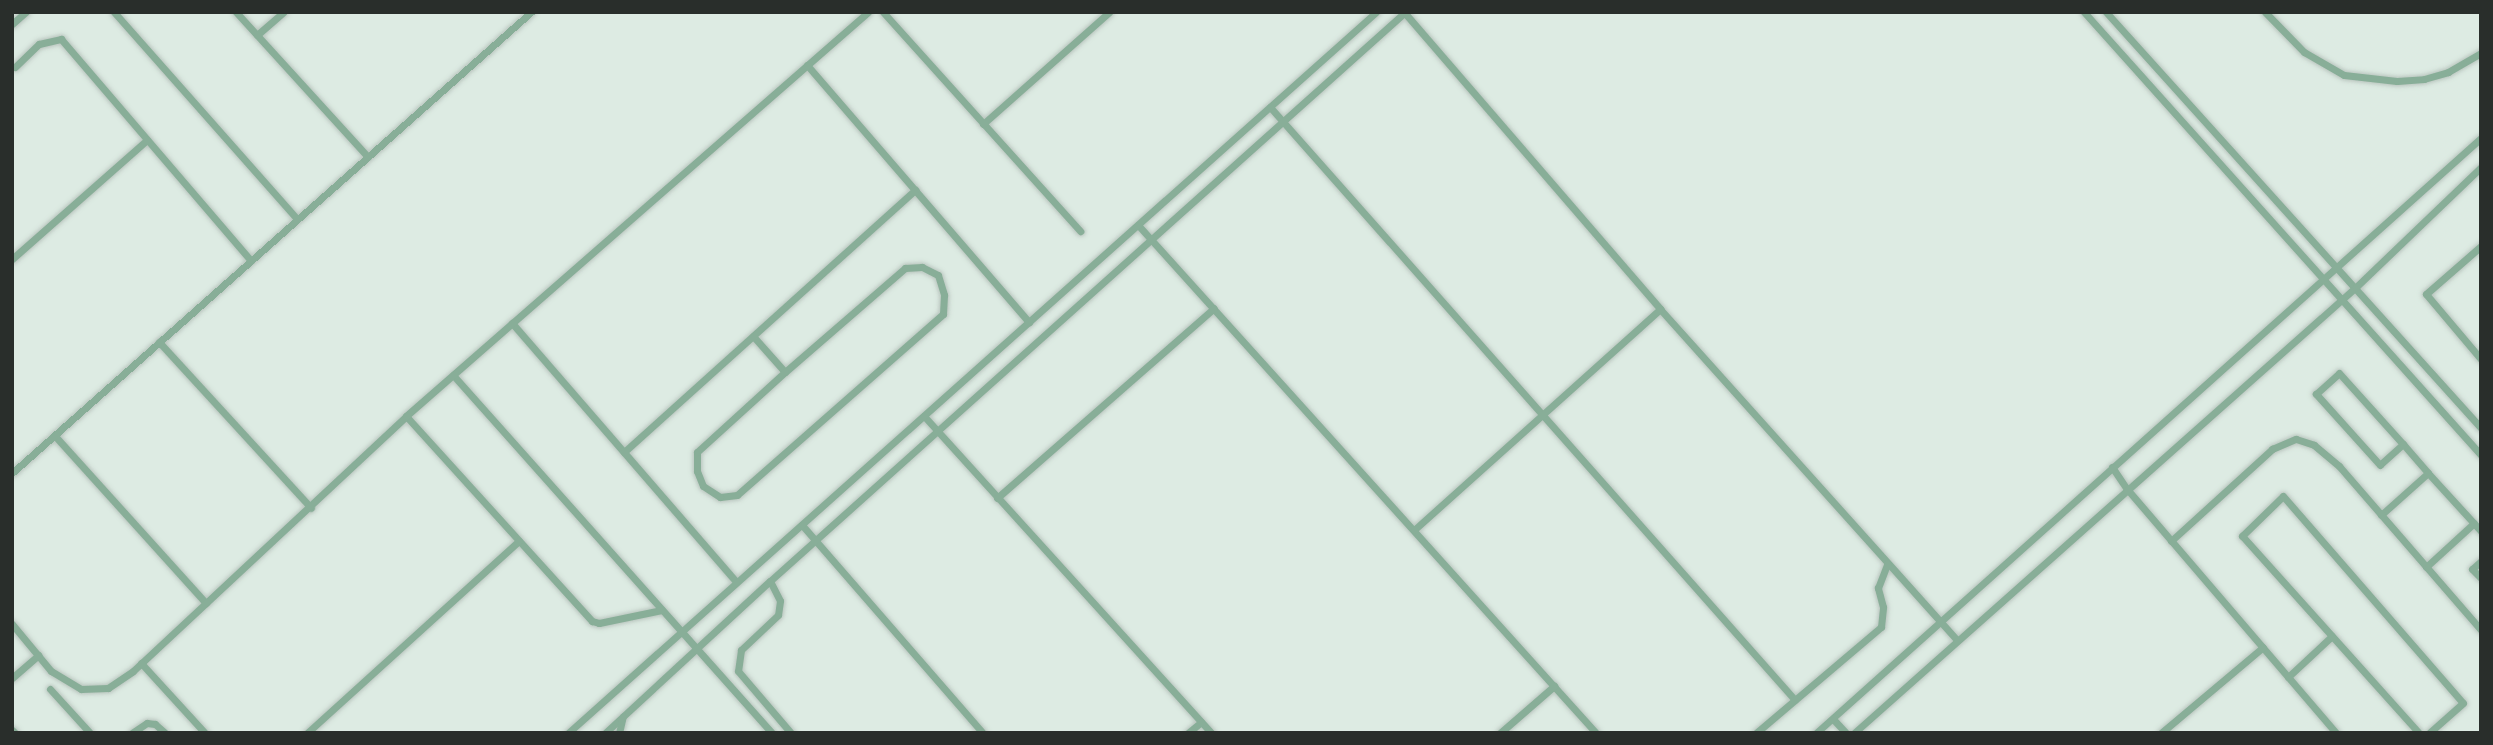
<!DOCTYPE html>
<html>
<head>
<meta charset="utf-8">
<style>
  body { margin:0 }
  #map { position:relative; width:2493px; height:745px; overflow:hidden; background:#ddebe3; font-family:Poppins,sans-serif }
  div>[style] { position:absolute }
  [style*='--x'] { left:calc(var(--x)*1px); top:calc(var(--y)*1px); width:calc(var(--w)*1px); rotate:calc(var(--a)*1deg) }
  .roads { filter:drop-shadow(0 0 2px #b9c5be) drop-shadow(0 0 2px #b9c5be) }
  .lane>* { height:7px; margin:-3.5px; padding:0 3.5px; transform-origin:3.5px; border-radius:3.5px; background:#88ae98 }
  span { translate:-50% -50%; white-space:nowrap; text-align:center; line-height:1.15; -webkit-text-stroke:6px #fff; paint-order:stroke }
  .frame { position:absolute; inset:0; border:14px solid #292e2b; pointer-events:none }
</style>
</head>
<body>
<div id="map">
  <div class="roads">
    <div class="lane">
      <i style="--x:114;--y:12;--w:276;--a:48.5"></i>
      <i style="--x:236;--y:12;--w:196;--a:47.7"></i>
      <i style="--x:883;--y:12;--w:295;--a:48"></i>
      <i style="--x:1404;--y:12;--w:392;--a:49.2"></i>
      <i style="--x:1660;--y:309;--w:445;--a:48.1"></i>
      <i style="--x:2084;--y:12;--w:595;--a:48.13"></i>
      <i style="--x:2106;--y:12;--w:560;--a:47.97"></i>
      <i style="--x:2265;--y:12;--w:56;--a:45.7"></i>
      <i style="--x:2304;--y:52;--w:46;--a:29.9"></i>
      <i style="--x:2344;--y:75;--w:53;--a:6.5"></i>
      <i style="--x:2397;--y:81;--w:27;--a:-4"></i>
      <i style="--x:2424;--y:79;--w:25;--a:-16"></i>
      <i style="--x:2448;--y:72;--w:38;--a:-30"></i>
      <i style="--x:12;--y:24;--w:18;--a:-41"></i>
      <i style="--x:257;--y:35;--w:35;--a:-41"></i>
      <i style="--x:807;--y:65;--w:340;--a:49.2"></i>
      <i style="--x:15;--y:67;--w:33;--a:-44"></i>
      <i style="--x:39;--y:44;--w:23;--a:-13"></i>
      <i style="--x:61;--y:39;--w:292;--a:49.4"></i>
      <i style="--x:1270;--y:107;--w:792;--a:48.48"></i>
      <i style="--x:983;--y:124;--w:169;--a:-41.6"></i>
      <i style="--x:1138;--y:225;--w:684;--a:47.96"></i>
      <i style="--x:2481;--y:246;--w:73;--a:138.9"></i>
      <i style="--x:2426;--y:294;--w:85;--a:49.8"></i>
      <i style="--x:12;--y:259;--w:180;--a:-41.4"></i>
      <i style="--x:512;--y:323;--w:342;--a:49.1"></i>
      <i style="--x:753;--y:336;--w:48;--a:48.4"></i>
      <i style="--x:785;--y:372;--w:159;--a:-40.9"></i>
      <i style="--x:905;--y:268;--w:17;--a:-3"></i>
      <i style="--x:922;--y:267;--w:18;--a:27"></i>
      <i style="--x:938;--y:275;--w:21;--a:73"></i>
      <i style="--x:944;--y:295;--w:19;--a:93"></i>
      <i style="--x:943;--y:314;--w:274;--a:138.7"></i>
      <i style="--x:737;--y:495;--w:17;--a:173"></i>
      <i style="--x:720;--y:497;--w:20;--a:-147"></i>
      <i style="--x:703;--y:486;--w:16;--a:-112"></i>
      <i style="--x:697;--y:471;--w:19;--a:-90"></i>
      <i style="--x:697;--y:452;--w:119;--a:-42.3"></i>
      <i style="--x:159;--y:342;--w:225;--a:47.5"></i>
      <i style="--x:453;--y:375;--w:480;--a:48.3"></i>
      <i style="--x:406;--y:416;--w:277;--a:47.8"></i>
      <i style="--x:592;--y:621;--w:7;--a:16"></i>
      <i style="--x:599;--y:623;--w:64;--a:-11.7"></i>
      <i style="--x:924;--y:416;--w:428;--a:47.8"></i>
      <i style="--x:55;--y:436;--w:225;--a:47.9"></i>
      <i style="--x:2403;--y:444;--w:31;--a:138"></i>
      <i style="--x:2380;--y:465;--w:96;--a:-132"></i>
      <i style="--x:2316;--y:394;--w:31;--a:-42"></i>
      <i style="--x:2339;--y:373;--w:96;--a:48"></i>
      <i style="--x:2403;--y:444;--w:38;--a:49"></i>
      <i style="--x:2428;--y:473;--w:79;--a:47.6"></i>
      <i style="--x:624;--y:452;--w:392;--a:-42"></i>
      <i style="--x:2112;--y:467;--w:27;--a:56"></i>
      <i style="--x:2127;--y:489;--w:321;--a:49.4"></i>
      <i style="--x:12;--y:473;--w:694;--a:-41.61"></i>
      <i style="--x:997;--y:498;--w:288;--a:-41.2"></i>
      <i style="--x:2381;--y:515;--w:63;--a:-41.8"></i>
      <i style="--x:802;--y:525;--w:276;--a:49"></i>
      <i style="--x:1414;--y:530;--w:331;--a:-41.9"></i>
      <i style="--x:2171;--y:541;--w:137;--a:-42.3"></i>
      <i style="--x:2272;--y:449;--w:26;--a:-23"></i>
      <i style="--x:2296;--y:439;--w:19;--a:18"></i>
      <i style="--x:2314;--y:445;--w:33;--a:40"></i>
      <i style="--x:2339;--y:466;--w:217;--a:49.1"></i>
      <i style="--x:2481;--y:561;--w:12;--a:138"></i>
      <i style="--x:2472;--y:569;--w:13;--a:45"></i>
      <i style="--x:2426;--y:567;--w:65;--a:-42.5"></i>
      <i style="--x:770;--y:581;--w:22;--a:63"></i>
      <i style="--x:780;--y:601;--w:14;--a:98"></i>
      <i style="--x:778;--y:615;--w:51;--a:136.6"></i>
      <i style="--x:741;--y:650;--w:21;--a:98"></i>
      <i style="--x:738;--y:671;--w:82;--a:49.5"></i>
      <i style="--x:12;--y:624;--w:61;--a:50.3"></i>
      <i style="--x:51;--y:671;--w:35;--a:31"></i>
      <i style="--x:81;--y:689;--w:27;--a:-2"></i>
      <i style="--x:108;--y:688;--w:30;--a:-34"></i>
      <i style="--x:133;--y:671;--w:374;--a:-43"></i>
      <i style="--x:406;--y:416;--w:614;--a:-41.17"></i>
      <i style="--x:141;--y:663;--w:95;--a:47.6"></i>
      <i style="--x:2288;--y:677;--w:60;--a:-43"></i>
      <i style="--x:12;--y:678;--w:35;--a:-41"></i>
      <i style="--x:50;--y:689;--w:59;--a:47.7"></i>
      <i style="--x:1833;--y:719;--w:19;--a:47"></i>
      <i style="--x:12;--y:730;--w:4;--a:45"></i>
      <i style="--x:132;--y:733;--w:18;--a:-34"></i>
      <i style="--x:147;--y:723;--w:8;--a:7"></i>
      <i style="--x:155;--y:724;--w:13;--a:42"></i>
      <i style="--x:307;--y:733;--w:286;--a:-42.2"></i>
      <i style="--x:568;--y:733;--w:1083;--a:-41.74"></i>
      <i style="--x:605;--y:733;--w:224;--a:-42.7"></i>
      <i style="--x:770;--y:581;--w:853;--a:-41.86"></i>
      <i style="--x:619;--y:733;--w:17;--a:-77"></i>
      <i style="--x:1188;--y:733;--w:17;--a:-40"></i>
      <i style="--x:1500;--y:733;--w:72;--a:-41"></i>
      <i style="--x:1756;--y:733;--w:164;--a:-40.3"></i>
      <i style="--x:1881;--y:627;--w:20;--a:-84"></i>
      <i style="--x:1883;--y:607;--w:20;--a:-105"></i>
      <i style="--x:1878;--y:588;--w:26;--a:-69"></i>
      <i style="--x:1816;--y:733;--w:892;--a:-41.82"></i>
      <i style="--x:1854;--y:733;--w:672;--a:-41.62"></i>
      <i style="--x:2356;--y:287;--w:173;--a:-43.8"></i>
      <i style="--x:2161;--y:733;--w:133;--a:-40.1"></i>
      <i style="--x:2419;--y:733;--w:265;--a:-131.9"></i>
      <i style="--x:2242;--y:536;--w:57;--a:-44.3"></i>
      <i style="--x:2283;--y:496;--w:274;--a:49"></i>
      <i style="--x:2463;--y:703;--w:45;--a:138.6"></i>
    </div>
  </div>
  <div class="frame"></div>
</div>
</body>
</html>
